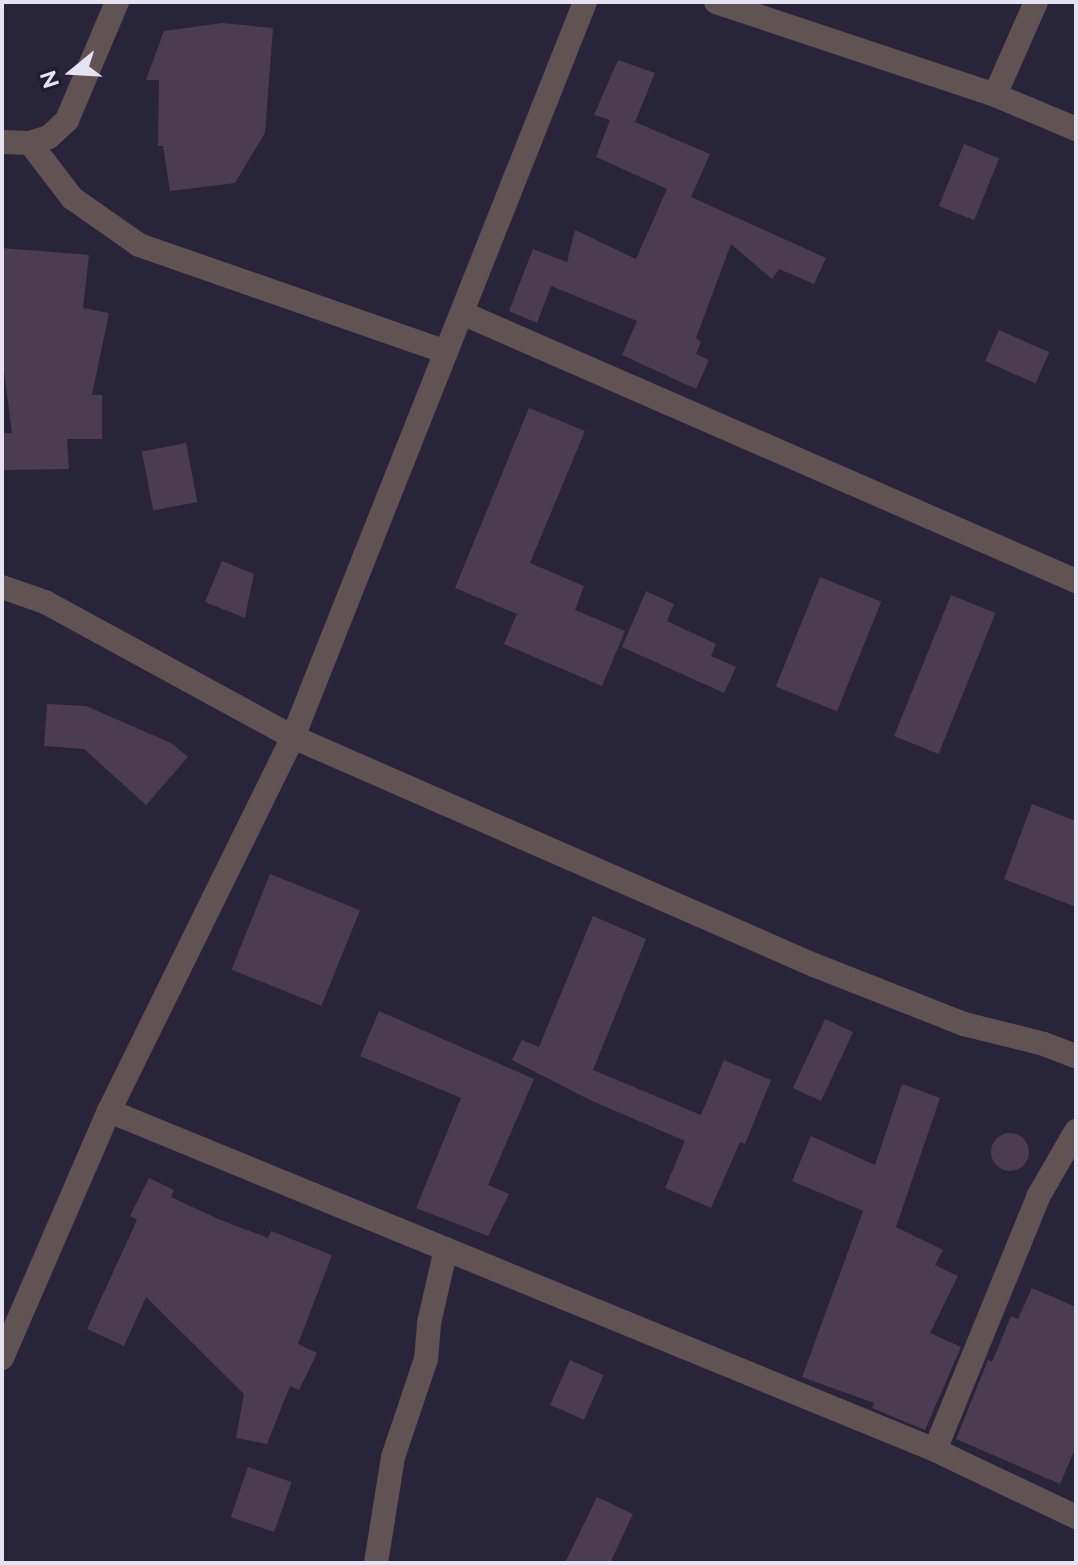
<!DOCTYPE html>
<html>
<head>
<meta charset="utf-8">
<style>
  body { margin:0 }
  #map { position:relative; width:1078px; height:1565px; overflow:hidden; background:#282439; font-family:Raleway,sans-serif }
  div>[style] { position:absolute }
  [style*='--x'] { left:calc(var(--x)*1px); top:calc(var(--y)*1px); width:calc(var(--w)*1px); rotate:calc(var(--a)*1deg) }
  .building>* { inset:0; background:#4c3c51; transform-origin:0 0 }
  .round { border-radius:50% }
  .street>* { height:24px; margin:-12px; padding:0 12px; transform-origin:12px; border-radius:12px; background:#615354 }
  span { translate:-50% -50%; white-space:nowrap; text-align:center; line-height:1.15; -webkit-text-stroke:6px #1e1b2f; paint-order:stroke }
  .frame { position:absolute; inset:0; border:4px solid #e5e3f1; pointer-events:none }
  .north { position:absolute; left:32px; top:32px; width:80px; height:80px; -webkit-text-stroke:6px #1e1b2f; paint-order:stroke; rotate:252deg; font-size:22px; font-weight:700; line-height:32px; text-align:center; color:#e5e3f1 }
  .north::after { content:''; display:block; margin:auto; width:28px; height:36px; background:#e5e3f1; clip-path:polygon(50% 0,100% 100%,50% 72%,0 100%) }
</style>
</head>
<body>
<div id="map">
  <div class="building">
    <i style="clip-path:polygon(222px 23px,273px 28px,265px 133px,235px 183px,170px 191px,163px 146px,158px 146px,159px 80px,146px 80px,164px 31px)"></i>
    <i style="clip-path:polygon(618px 60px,655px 73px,635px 122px,710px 154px,691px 197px,826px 258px,814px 284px,779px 269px,772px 279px,731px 244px,696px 338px,701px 342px,696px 354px,709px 360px,696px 389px,622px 355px,637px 321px,551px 286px,537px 323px,509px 311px,533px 249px,567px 262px,575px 230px,636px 259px,667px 189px,596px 157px,610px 120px,594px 115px)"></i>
    <i style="left:964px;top:144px;width:38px;height:67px;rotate:22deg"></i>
    <i style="clip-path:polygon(2px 248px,89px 255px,83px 308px,109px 313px,92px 395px,102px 395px,102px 439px,67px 439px,69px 469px,3px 470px,3px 433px,12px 433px,2px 355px)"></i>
    <i style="left:999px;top:330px;width:55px;height:34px;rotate:24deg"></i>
    <i style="clip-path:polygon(529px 408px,585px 431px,530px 563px,584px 586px,575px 610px,625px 631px,602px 686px,504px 644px,517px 614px,455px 588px)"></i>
    <i style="left:186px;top:443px;width:60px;height:45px;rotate:79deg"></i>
    <i style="clip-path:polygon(222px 561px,254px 574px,245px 618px,205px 602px)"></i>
    <i style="left:820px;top:577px;width:66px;height:118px;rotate:22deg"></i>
    <i style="clip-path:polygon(646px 591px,674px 604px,667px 621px,716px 644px,711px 656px,736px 667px,724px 693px,622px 647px)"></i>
    <i style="left:951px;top:595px;width:48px;height:152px;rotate:22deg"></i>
    <i style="clip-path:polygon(47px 704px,86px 706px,171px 743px,188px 757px,146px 805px,84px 749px,44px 746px)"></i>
    <i style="clip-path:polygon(1032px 804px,1076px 821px,1076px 907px,1004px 879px)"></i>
    <i style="left:270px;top:874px;width:97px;height:103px;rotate:22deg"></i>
    <i style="clip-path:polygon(593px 916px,646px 939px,593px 1070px,701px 1115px,724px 1060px,771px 1080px,745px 1144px,740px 1142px,711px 1208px,665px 1188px,685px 1141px,590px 1100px,512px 1060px,522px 1040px,539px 1047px)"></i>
    <i style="clip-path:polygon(379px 1011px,534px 1079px,488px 1185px,509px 1194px,488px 1236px,416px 1208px,461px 1098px,360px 1056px)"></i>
    <i style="left:825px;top:1019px;width:31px;height:76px;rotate:25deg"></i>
    <i style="clip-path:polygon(902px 1084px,940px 1098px,896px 1227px,943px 1250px,935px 1265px,958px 1276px,930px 1333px,961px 1347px,925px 1430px,872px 1408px,874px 1403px,802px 1377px,863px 1211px,792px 1181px,811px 1136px,875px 1165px)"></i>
    <i class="round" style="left:991px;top:1133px;width:38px;height:38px"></i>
    <i style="clip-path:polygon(149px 1178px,174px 1190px,171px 1197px,216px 1218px,268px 1238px,271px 1231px,332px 1255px,298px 1344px,317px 1353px,299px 1390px,290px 1386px,267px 1444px,236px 1438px,244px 1394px,146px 1297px,124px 1346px,87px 1329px,137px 1220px,130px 1216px)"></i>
    <i style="clip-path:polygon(1032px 1288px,1076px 1307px,1076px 1447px,1060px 1484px,956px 1439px,988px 1360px,992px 1362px,1011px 1316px,1018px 1319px)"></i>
    <i style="left:570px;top:1360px;width:37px;height:49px;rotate:24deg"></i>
    <i style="left:248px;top:1467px;width:46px;height:53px;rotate:19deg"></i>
    <i style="clip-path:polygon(597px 1497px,633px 1514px,610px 1563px,565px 1563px)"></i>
  </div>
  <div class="street">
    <i style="--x:716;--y:2;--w:294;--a:18.4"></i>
    <i style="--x:995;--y:95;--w:88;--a:22.8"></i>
    <i style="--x:995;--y:95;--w:102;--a:-66.2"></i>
    <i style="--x:2;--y:142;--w:28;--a:2"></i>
    <i style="--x:30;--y:143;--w:20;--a:-18"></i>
    <i style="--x:49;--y:137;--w:25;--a:-43"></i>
    <i style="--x:67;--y:120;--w:128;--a:-67"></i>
    <i style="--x:30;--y:143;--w:69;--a:52.6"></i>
    <i style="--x:72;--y:198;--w:82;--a:35"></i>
    <i style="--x:139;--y:245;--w:325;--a:19.2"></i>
    <i style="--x:462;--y:313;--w:670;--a:23.58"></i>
    <i style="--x:2;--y:587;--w:46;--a:19.2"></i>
    <i style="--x:45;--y:602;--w:282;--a:28.6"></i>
    <i style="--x:293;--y:737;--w:569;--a:23.64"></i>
    <i style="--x:814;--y:965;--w:161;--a:21.5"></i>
    <i style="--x:964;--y:1024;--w:82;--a:14"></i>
    <i style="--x:1044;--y:1044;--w:34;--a:21"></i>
    <i style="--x:109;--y:1111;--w:893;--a:22.31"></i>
    <i style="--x:935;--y:1450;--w:156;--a:25.4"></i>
    <i style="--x:2;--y:1358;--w:269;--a:-66.6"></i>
    <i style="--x:109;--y:1111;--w:417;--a:-63.8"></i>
    <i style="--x:293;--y:737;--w:791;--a:-68.33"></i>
    <i style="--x:935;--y:1450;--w:273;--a:-67.8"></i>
    <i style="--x:1038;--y:1197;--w:76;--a:-60.1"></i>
    <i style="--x:376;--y:1563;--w:107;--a:-80.9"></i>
    <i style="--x:393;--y:1457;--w:103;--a:-71.4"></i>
    <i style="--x:426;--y:1359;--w:36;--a:-85"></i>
    <i style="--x:429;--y:1323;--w:76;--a:-77.1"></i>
  </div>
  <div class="frame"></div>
  <div class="north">N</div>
</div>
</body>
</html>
